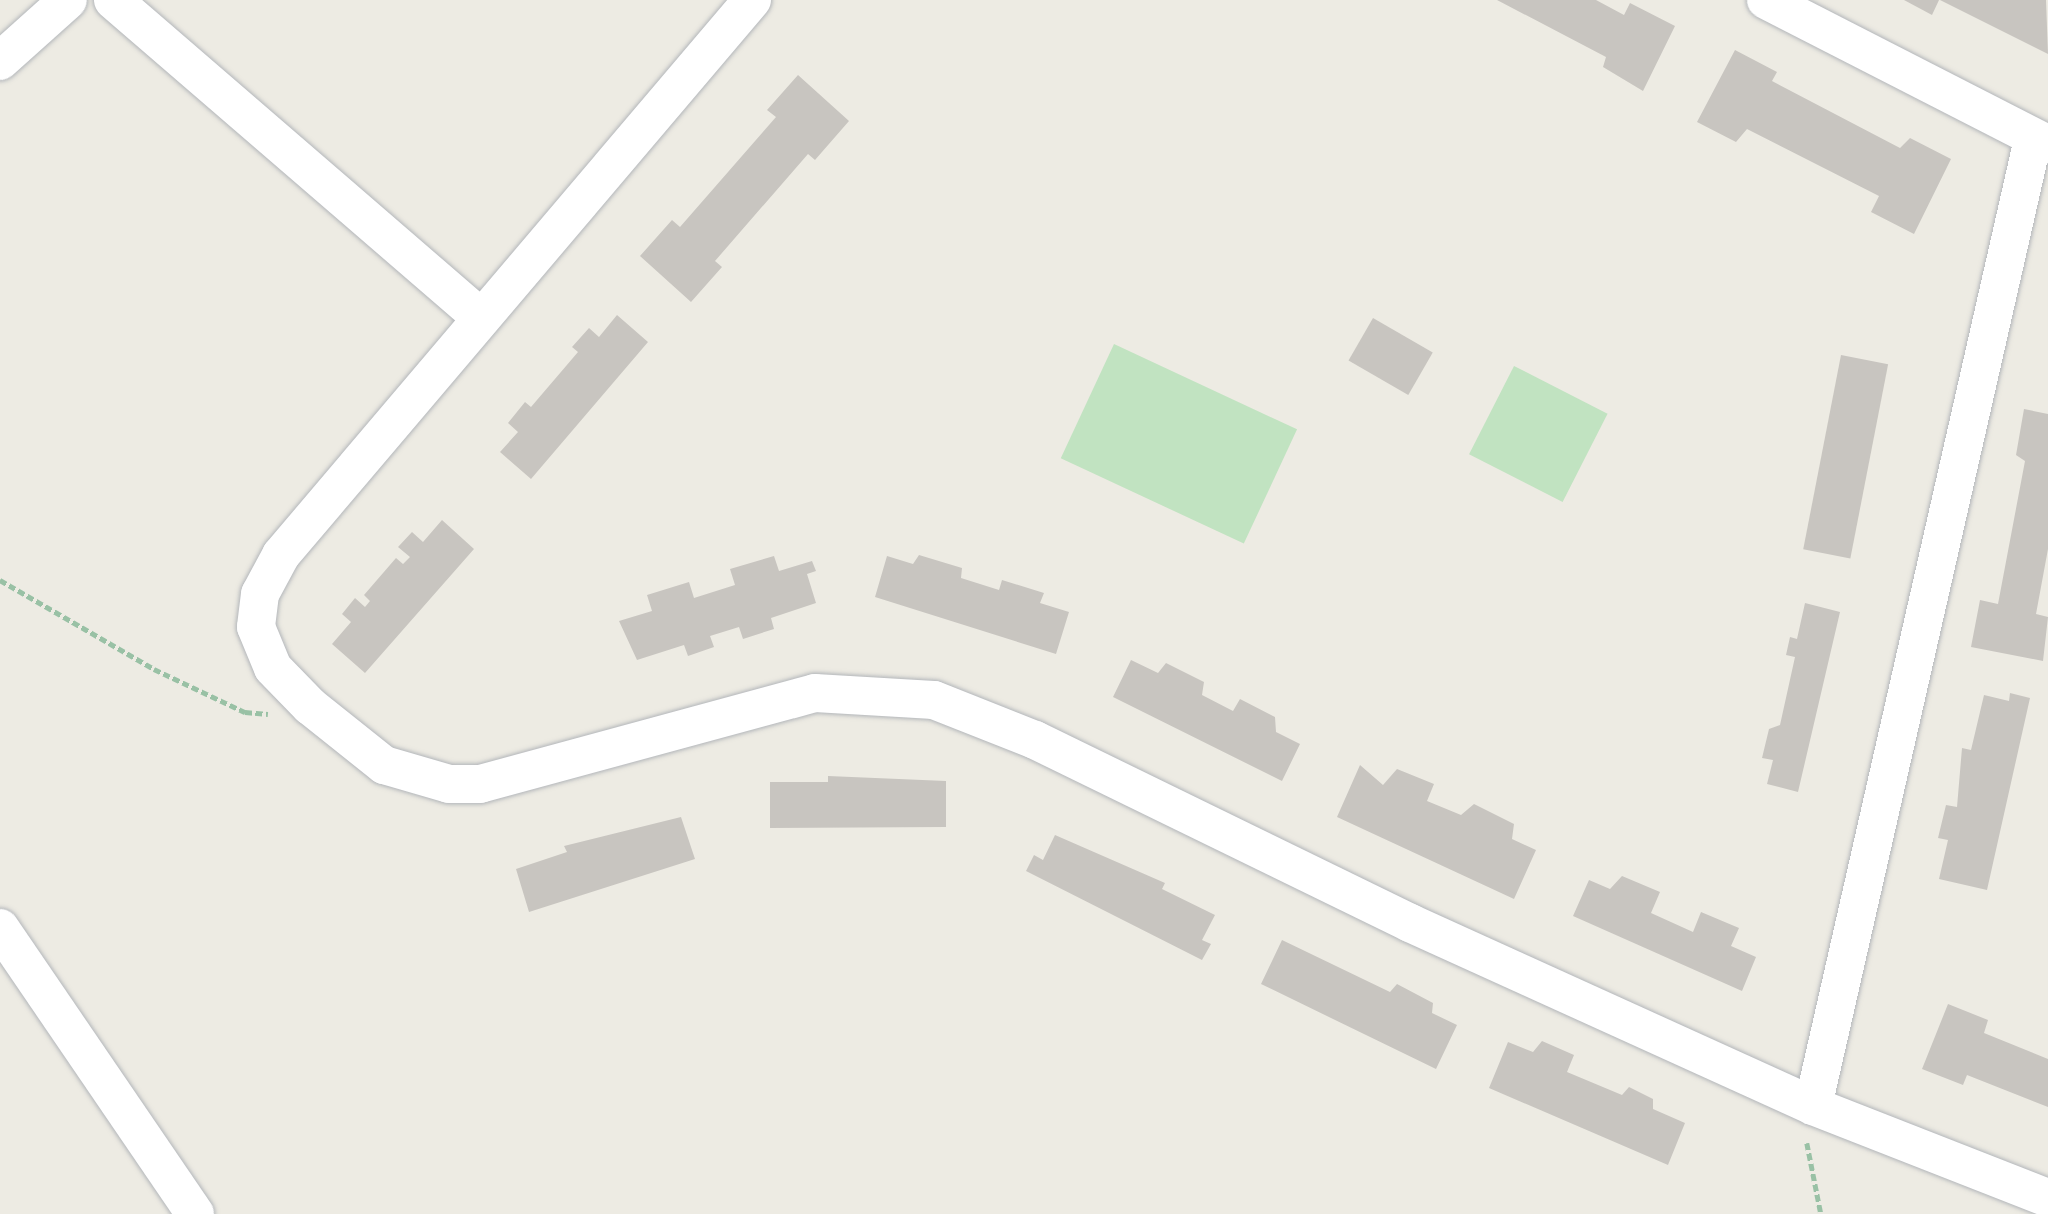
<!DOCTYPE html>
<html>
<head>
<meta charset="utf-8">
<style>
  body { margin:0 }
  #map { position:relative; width:2048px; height:1214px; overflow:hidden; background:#edebe3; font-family:Raleway,sans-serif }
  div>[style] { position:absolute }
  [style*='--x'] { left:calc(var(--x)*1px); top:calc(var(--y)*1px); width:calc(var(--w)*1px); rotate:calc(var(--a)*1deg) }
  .green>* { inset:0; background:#c1e3c1; transform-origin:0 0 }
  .building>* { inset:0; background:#c8c5c0; transform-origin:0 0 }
  .path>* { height:4.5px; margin-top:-2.25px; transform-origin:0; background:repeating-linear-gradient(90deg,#99c1a5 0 7px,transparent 0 10.5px) }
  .roads { filter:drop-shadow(0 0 2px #b3b6ba) drop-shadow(0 0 2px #b3b6ba) }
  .minor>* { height:38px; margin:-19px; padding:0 19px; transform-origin:19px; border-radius:19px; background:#fff }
  .tertiary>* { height:38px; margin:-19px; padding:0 19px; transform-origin:19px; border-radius:19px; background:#fff }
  span { translate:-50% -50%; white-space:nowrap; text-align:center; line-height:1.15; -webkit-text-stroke:6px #fff; paint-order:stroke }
</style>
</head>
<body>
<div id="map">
  <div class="green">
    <i style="left:1114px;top:344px;width:202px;height:126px;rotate:25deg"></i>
    <i style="left:1514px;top:366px;width:105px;height:99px;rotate:27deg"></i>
  </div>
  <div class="building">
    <i style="clip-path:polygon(1497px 0,1596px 0,1624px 15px,1630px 3px,1675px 26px,1643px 91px,1603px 67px,1606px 57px)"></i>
    <i style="clip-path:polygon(1904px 0,1939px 0,1932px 15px)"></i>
    <i style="clip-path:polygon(1940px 0,2046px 0,2048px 54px)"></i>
    <i style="clip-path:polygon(1735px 50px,1777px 72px,1772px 81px,1900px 148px,1910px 138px,1951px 159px,1914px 234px,1871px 212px,1879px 196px,1747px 129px,1736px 142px,1697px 122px)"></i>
    <i style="clip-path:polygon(798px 75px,849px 121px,815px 160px,808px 154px,715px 261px,722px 267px,691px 302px,640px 256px,672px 220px,680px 227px,776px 117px,767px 110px)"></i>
    <i style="clip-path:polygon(617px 315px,648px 342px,531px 479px,500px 452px,518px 432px,508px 423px,525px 402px,531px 407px,578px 352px,572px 347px,589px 328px,599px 337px)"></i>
    <i style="left:1373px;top:318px;width:69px;height:49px;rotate:30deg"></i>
    <i style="left:1841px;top:355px;width:48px;height:198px;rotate:11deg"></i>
    <i style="clip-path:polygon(2024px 409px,2048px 414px,2048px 549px,2036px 614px,2048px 617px,2043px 661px,1971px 647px,1980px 600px,1998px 604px,2025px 461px,2016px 455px)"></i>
    <i style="clip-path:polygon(442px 520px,474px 549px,365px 673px,332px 644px,351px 622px,342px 614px,355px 598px,365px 607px,370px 601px,364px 595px,396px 558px,403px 564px,410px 557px,398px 547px,412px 532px,423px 542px)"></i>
    <i style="clip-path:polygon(919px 555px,962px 568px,961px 578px,999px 590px,1002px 580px,1044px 593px,1040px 603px,1069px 612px,1056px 654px,875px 597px,887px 556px,913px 564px)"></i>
    <i style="clip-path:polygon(774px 556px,779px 571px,812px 561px,816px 571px,807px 574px,816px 603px,771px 618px,774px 629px,743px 639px,739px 627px,710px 636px,714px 647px,688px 656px,684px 645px,637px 660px,619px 621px,652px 611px,647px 595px,689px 582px,694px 598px,735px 585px,730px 569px)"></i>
    <i style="clip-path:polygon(1805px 603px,1840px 612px,1798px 792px,1767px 784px,1773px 760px,1762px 758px,1769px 729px,1780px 725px,1795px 657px,1786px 655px,1790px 637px,1797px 639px)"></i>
    <i style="clip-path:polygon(1131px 660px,1158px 673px,1166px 663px,1204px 682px,1202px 695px,1233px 711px,1240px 699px,1275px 717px,1276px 732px,1300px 744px,1282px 781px,1113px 697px)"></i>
    <i style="clip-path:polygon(2010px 693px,2030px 698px,1987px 890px,1939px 879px,1948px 840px,1938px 838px,1946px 805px,1957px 807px,1962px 748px,1971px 750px,1984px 695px,2009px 701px)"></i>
    <i style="clip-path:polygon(1360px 765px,1383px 785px,1397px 769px,1434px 784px,1427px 801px,1461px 815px,1474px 804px,1514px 824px,1512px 839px,1536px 850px,1514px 899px,1337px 817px)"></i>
    <i style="clip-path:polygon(828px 776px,946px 781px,946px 827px,770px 828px,770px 782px,828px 782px)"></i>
    <i style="clip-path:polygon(681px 817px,695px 859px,529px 912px,516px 869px,567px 852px,564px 846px)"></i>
    <i style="clip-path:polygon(1055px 835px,1165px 883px,1162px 889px,1215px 915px,1202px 940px,1211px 944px,1202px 960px,1026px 871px,1034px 855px,1043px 860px)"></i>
    <i style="clip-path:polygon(1622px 876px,1660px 892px,1651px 913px,1693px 932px,1701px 912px,1739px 928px,1731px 946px,1756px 957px,1742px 991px,1573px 916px,1589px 880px,1610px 889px)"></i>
    <i style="clip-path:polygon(1282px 940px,1390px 992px,1397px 984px,1433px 1003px,1432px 1013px,1457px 1025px,1436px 1069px,1261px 984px)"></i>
    <i style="clip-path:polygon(1948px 1004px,1988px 1020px,1984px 1033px,2048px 1059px,2048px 1107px,1967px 1075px,1963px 1085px,1922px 1069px)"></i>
    <i style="clip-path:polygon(1542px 1041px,1574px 1055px,1567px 1072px,1622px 1095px,1629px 1087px,1653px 1099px,1653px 1109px,1685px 1123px,1668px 1165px,1489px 1088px,1508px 1042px,1533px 1052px)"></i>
  </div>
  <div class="path">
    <i style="--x:0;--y:580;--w:178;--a:30"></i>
    <i style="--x:154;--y:669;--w:101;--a:25.3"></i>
    <i style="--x:245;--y:712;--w:23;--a:5"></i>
    <i style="--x:1807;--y:1143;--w:72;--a:78.8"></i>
  </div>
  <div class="roads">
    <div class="minor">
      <i style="--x:113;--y:0;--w:486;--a:40.8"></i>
      <i style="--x:752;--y:0;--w:728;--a:130.32"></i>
      <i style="--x:281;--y:555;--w:44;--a:118.3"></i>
      <i style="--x:260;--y:594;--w:33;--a:97"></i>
      <i style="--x:256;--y:627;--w:44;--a:67.5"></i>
      <i style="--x:273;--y:668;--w:53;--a:45.8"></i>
      <i style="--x:310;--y:706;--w:95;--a:38.6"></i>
      <i style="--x:384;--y:765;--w:68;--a:16.3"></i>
      <i style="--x:449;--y:784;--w:31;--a:0"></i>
      <i style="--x:480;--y:784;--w:347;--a:-15.2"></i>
      <i style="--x:815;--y:693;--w:119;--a:3.4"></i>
      <i style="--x:934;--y:700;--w:109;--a:21.6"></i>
      <i style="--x:1035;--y:740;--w:417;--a:26"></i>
      <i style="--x:1410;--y:923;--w:443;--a:24.4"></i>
      <i style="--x:1813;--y:1106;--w:252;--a:21.4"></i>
      <i style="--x:1766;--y:0;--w:317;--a:27.1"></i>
      <i style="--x:0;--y:61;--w:91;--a:-41.9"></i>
      <i style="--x:1813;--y:1106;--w:992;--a:-77.18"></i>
    </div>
    <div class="tertiary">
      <i style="--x:0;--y:928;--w:346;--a:55.7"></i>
    </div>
  </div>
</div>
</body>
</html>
